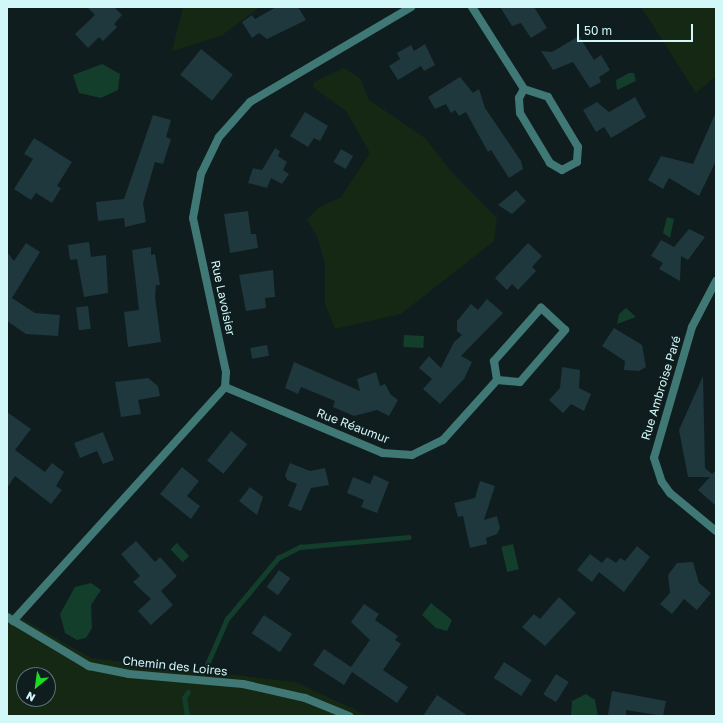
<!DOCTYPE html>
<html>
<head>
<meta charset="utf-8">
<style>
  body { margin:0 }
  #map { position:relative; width:723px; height:723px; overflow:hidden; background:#0f1d1e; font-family:"Golos Text",sans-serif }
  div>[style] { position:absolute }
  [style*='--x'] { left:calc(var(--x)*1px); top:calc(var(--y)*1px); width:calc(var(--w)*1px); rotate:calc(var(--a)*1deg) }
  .green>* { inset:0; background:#152813 }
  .water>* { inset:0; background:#133e2b; transform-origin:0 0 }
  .stream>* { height:4.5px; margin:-2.25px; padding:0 2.25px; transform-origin:2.25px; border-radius:2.25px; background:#133e2b }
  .building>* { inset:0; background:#1e383d; transform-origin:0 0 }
  .street>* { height:8px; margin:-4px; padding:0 4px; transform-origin:4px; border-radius:4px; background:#407876 }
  span { translate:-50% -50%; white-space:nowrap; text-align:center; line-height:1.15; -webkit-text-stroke:4px #0f1d1e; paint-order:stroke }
  .street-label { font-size:12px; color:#d2f7f9 }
  .frame { position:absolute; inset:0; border:8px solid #d2f7f9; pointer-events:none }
  .north { position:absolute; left:16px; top:667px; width:40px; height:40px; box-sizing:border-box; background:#0f1d1e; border:1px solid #5d7476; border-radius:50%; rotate:209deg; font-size:11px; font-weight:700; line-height:16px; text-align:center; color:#d2f7f9 }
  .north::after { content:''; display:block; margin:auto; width:14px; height:18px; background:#1cdb24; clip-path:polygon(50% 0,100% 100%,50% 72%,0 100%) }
  .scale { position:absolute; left:577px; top:24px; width:116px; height:18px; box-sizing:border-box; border:2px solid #d2f7f9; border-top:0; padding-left:5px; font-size:12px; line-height:14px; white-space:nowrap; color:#d2f7f9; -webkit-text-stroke:3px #0f1d1e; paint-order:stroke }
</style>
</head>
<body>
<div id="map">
  <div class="green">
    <i style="clip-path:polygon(183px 7px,260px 7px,221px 36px,172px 51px)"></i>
    <i style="clip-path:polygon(641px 7px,716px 7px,716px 76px,696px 93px)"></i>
    <i style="clip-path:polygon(344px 68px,360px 78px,369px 100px,425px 138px,450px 170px,497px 218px,494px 241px,401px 314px,335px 329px,325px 304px,325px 264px,317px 236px,307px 220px,318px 208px,341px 197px,370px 153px,346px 111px,313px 87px,314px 82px)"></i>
    <i style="clip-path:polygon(evenodd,7px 610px,91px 658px,295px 682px,369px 716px,7px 716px,7px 610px,24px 675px,48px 675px,48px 699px,24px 699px,24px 675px)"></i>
  </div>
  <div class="water">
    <i style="clip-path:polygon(102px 64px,120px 74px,118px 90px,101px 98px,79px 93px,73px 75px)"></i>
    <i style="clip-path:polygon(629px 73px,634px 73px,636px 81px,617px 90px,616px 80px)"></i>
    <i style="clip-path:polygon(667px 217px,674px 219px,670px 238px,663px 233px)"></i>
    <i style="clip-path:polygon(626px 308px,636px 317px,617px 324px,619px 314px)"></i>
    <i style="left:404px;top:335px;width:20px;height:12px;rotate:3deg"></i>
    <i style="left:177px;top:543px;width:18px;height:9px;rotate:47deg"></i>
    <i style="left:513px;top:544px;width:26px;height:12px;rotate:77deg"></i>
    <i style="clip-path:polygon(91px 583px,101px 590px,91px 605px,92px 628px,86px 638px,77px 640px,65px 633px,60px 614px,75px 587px)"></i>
    <i style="clip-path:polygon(431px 603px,452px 620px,447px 631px,436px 628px,422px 615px)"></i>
    <i style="clip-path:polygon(586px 694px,595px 700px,598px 716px,571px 716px,572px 701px)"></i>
  </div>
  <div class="stream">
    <i style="--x:205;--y:669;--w:55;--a:-66.3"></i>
    <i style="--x:227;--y:619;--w:80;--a:-50.1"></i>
    <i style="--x:278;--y:558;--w:25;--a:-27"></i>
    <i style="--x:300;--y:547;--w:109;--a:-5.2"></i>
    <i style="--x:187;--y:716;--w:18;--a:-99"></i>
    <i style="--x:184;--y:698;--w:7;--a:-56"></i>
  </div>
  <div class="building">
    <i style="clip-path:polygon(87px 7px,114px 7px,122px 15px,114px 24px,117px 27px,103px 41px,99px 37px,88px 48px,75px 34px,95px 15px)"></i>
    <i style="clip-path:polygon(276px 7px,298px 7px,306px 20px,267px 39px,259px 33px,252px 38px,242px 22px,252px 15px,255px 19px)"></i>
    <i style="clip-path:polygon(500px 7px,534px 7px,547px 28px,531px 38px,521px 23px,512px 26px)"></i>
    <i style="clip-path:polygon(579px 36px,594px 60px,601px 55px,610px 70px,599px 77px,601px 82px,590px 88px,573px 62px,553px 70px,541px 51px,552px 52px)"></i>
    <i style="clip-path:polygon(425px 44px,435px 65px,424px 71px,421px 66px,398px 80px,389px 66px,400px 59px,397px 53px,411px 45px,414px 51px)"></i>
    <i style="left:201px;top:49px;width:41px;height:33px;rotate:39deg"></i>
    <i style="clip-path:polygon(460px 77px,473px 93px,479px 89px,485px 108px,521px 161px,523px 169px,509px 178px,491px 150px,488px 152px,466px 112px,459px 116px,455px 110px,451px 113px,446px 104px,435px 109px,428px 97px)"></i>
    <i style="clip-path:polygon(635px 97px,646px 117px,611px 138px,604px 127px,596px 132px,583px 110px,597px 102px,609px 112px)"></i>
    <i style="clip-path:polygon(305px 112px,328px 126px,320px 141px,314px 138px,308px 147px,290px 136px)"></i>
    <i style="clip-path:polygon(716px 112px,716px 161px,699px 196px,669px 178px,663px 189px,648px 180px,661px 156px,693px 164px)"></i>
    <i style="clip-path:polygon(153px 115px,171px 120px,166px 137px,171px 139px,163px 164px,155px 162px,143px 203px,146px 222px,125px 227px,124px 218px,98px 221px,96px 202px,124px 199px)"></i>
    <i style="clip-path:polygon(34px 138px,72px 162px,57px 186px,61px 188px,52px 203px,36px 193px,31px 200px,14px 189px,33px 159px,24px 154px)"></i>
    <i style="clip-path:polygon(275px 148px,280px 151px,278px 156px,287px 162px,283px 170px,289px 174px,282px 184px,271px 178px,267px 188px,248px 183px,253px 168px,262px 170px)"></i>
    <i style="left:341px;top:149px;width:14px;height:15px;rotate:30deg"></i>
    <i style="clip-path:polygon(516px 190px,526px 201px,512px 214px,498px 205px)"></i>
    <i style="clip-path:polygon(248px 211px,251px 234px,256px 234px,258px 248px,230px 253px,224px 214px)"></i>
    <i style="clip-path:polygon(689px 229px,705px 237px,688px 260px,681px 256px,680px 281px,659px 269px,663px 263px,651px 256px,661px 240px,674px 247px)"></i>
    <i style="clip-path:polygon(89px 242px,91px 257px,106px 255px,108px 293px,84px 297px,77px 259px,70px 260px,68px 245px)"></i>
    <i style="clip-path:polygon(26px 243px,40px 252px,12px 298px,35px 313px,60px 315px,58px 336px,26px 334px,7px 321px,7px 252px,14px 261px)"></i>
    <i style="clip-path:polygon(528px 243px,542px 256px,532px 267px,536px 271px,518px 290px,512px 284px,507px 290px,495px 278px)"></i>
    <i style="clip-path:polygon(151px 247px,151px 255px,155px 254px,160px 285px,156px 285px,155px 297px,161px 342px,128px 347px,124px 312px,139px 310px,132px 250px)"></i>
    <i style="clip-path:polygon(273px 270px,275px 297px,265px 298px,266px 308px,246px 311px,239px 275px)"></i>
    <i style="clip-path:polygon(487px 299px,503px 313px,461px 356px,472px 362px,464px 379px,440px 404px,423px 389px,432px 379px,419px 368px,429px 356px,441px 368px,454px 342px,462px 335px,457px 331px,457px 321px,471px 304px,478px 310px)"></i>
    <i style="left:88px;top:306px;width:23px;height:12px;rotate:83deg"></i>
    <i style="clip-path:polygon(614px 328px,642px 345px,646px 367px,639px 371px,624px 370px,625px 361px,602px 346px)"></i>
    <i style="left:267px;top:345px;width:11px;height:17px;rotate:80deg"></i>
    <i style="clip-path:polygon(294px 362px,360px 391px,357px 379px,376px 372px,380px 386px,385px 384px,391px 395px,398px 400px,389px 416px,377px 410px,354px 416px,333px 407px,335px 401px,301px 387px,298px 394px,285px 388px)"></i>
    <i style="clip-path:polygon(562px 367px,580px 370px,579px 388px,591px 394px,584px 411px,571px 404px,563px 413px,549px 400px,560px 388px)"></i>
    <i style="clip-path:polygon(703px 376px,705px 468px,712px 474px,716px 470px,716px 506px,698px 490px,710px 477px,688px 477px,679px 430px)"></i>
    <i style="clip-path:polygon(148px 378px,158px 386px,160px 396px,138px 400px,141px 414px,121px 417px,115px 382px)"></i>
    <i style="clip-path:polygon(7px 412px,31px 429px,15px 450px,45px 472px,52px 463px,64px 472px,56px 486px,62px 490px,51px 504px,15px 476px,7px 488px)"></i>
    <i style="left:231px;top:431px;width:21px;height:38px;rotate:39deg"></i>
    <i style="clip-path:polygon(103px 432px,114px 460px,103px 464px,97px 451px,80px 458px,74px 443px)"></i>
    <i style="clip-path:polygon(290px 463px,310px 471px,325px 468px,329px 485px,311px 488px,301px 511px,288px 506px,297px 484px,287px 480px,285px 475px)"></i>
    <i style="clip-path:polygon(182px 467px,199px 481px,187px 496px,200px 506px,191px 519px,160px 494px)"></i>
    <i style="clip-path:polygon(374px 475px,389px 482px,377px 513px,361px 507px,364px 500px,347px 493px,353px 477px,370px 484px)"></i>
    <i style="clip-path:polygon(480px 481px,495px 486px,484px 520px,497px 516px,500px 528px,497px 534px,486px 538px,487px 544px,470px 548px,463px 516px,458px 517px,454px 503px,475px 498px)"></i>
    <i style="clip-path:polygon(250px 487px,263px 497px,257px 515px,239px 501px)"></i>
    <i style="clip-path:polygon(136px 541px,155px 562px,160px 557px,177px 576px,161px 591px,173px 605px,151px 625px,138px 611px,151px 599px,133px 582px,140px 576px,121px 554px)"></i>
    <i style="clip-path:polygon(637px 546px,650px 557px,624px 592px,599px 572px,592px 582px,577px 570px,590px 554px,602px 563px,607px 557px,616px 563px,620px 558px,625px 561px)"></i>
    <i style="clip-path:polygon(693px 562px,699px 583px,711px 593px,697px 610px,684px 599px,672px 614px,660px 604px,670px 593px,668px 575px,677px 563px)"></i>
    <i style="left:279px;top:570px;width:14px;height:21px;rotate:36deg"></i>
    <i style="clip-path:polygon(559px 597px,576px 613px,545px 646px,522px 627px,534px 614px,540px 619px)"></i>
    <i style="clip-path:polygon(364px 604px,379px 614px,375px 620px,398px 636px,395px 640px,401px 644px,383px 670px,408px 687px,397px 703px,352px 672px,344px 685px,313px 665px,324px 649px,351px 667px,370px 640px,351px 622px)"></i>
    <i style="left:264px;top:615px;width:34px;height:22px;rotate:34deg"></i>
    <i style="left:504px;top:662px;width:33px;height:19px;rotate:33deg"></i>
    <i style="left:556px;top:674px;width:15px;height:24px;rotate:32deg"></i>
    <i style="clip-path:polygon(612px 691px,666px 701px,663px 716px,626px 710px,626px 716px,608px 715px)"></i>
    <i style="clip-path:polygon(437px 695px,468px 716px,423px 716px)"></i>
  </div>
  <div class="street">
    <i style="--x:472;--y:7;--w:97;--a:57.6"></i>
    <i style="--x:524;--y:89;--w:25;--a:18"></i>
    <i style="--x:548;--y:97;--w:58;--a:59"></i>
    <i style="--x:578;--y:147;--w:15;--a:94"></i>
    <i style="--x:577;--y:162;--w:17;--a:152"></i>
    <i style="--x:562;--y:170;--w:14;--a:-150"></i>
    <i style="--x:550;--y:163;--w:58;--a:-121"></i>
    <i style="--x:520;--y:113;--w:15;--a:-94"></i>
    <i style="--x:519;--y:98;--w:10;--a:-61"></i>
    <i style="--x:716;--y:281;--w:52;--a:117.6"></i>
    <i style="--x:692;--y:327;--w:136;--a:106.2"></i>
    <i style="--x:654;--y:458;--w:25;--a:72"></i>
    <i style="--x:662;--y:482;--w:14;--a:54"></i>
    <i style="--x:670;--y:493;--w:60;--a:39.6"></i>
    <i style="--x:225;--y:387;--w:171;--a:22.7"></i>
    <i style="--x:383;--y:453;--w:29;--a:4"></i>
    <i style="--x:412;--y:455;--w:34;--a:-26"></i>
    <i style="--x:443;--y:440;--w:81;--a:-48"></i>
    <i style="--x:497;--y:380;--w:23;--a:5"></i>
    <i style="--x:520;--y:382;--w:69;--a:-49.1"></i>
    <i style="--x:565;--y:330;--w:33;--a:-137"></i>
    <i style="--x:541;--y:308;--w:71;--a:131.6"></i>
    <i style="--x:494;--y:361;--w:19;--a:81"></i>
    <i style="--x:7;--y:617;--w:96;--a:30.9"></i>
    <i style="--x:89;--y:666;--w:41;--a:11.3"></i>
    <i style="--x:129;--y:674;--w:114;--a:5"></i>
    <i style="--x:243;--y:684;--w:64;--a:12.7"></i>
    <i style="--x:305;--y:698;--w:48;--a:22.2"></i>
    <i style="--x:13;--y:621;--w:316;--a:-47.8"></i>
    <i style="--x:225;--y:387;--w:15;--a:-86"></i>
    <i style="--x:226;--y:372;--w:157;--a:-102.1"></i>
    <i style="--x:193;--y:218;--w:45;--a:-79.7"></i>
    <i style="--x:201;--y:174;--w:41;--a:-64.1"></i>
    <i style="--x:219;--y:137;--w:47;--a:-48.5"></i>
    <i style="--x:250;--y:102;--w:187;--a:-30.5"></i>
  </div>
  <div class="street-label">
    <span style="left:223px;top:298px;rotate:78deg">Rue Lavoisier</span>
    <span style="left:661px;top:388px;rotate:-73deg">Rue Ambroise Paré</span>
    <span style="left:353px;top:426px;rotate:21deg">Rue Réaumur</span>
    <span style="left:175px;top:666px;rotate:6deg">Chemin des Loires</span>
  </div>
  <div class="frame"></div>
  <div class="north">N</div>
  <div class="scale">50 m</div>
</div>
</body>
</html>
